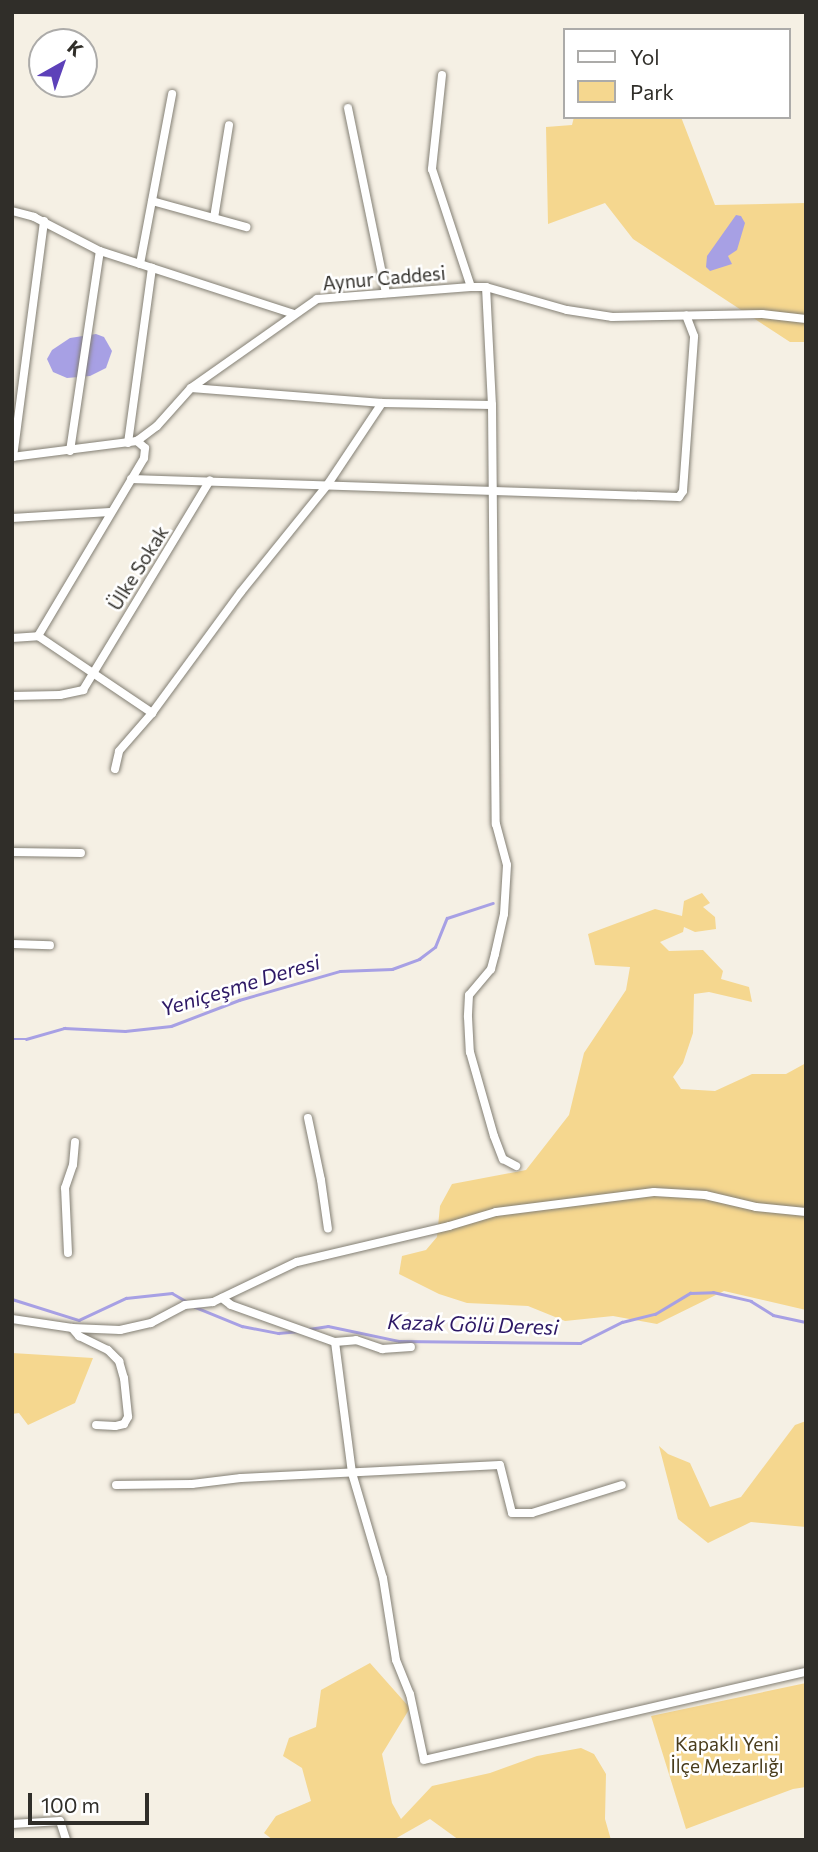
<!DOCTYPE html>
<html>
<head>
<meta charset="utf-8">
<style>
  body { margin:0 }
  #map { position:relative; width:818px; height:1852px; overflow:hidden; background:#f5f0e4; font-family:Commissioner,sans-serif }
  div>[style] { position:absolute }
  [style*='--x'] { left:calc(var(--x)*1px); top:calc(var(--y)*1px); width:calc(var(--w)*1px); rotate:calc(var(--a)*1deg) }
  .green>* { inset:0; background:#f5d78f }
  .water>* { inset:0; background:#a7a0e4 }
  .stream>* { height:2.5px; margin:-1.25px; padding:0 1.25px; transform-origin:1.25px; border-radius:1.25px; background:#a7a0e4 }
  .roads { filter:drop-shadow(0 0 2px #837f74) drop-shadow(0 0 2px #837f74) }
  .minor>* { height:8px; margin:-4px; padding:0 4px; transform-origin:4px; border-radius:4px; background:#fff }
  span { translate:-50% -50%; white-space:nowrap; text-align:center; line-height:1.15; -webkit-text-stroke:5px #fff; paint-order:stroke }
  .street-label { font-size:19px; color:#302e29 }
  .park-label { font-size:19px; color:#493c1c }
  .water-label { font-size:21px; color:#2d1865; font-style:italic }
  .frame { position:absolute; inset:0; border:14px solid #302e29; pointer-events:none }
  .legend { position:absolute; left:563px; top:28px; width:228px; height:91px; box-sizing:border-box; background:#fff; border:2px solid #acaba9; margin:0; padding:9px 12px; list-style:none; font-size:21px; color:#302e29 }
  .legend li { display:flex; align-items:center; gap:14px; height:35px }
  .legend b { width:35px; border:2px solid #acaba9 }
  .north { position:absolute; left:28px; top:28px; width:70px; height:70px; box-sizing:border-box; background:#fff; border:2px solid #acaba9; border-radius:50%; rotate:40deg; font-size:19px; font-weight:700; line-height:28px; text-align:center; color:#302e29 }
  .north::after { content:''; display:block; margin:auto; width:24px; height:32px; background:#5d41b9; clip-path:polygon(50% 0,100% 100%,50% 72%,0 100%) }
  .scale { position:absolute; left:28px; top:1793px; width:121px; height:32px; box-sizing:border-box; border:4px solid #302e29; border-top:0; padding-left:9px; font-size:21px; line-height:24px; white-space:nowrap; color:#302e29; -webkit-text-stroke:5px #fff; paint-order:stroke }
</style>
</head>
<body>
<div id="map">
  <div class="green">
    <i style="clip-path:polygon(574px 117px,681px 117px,715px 205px,806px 203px,806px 342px,790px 342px,633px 239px,605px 203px,548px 224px,546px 127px,572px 125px)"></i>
    <i style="clip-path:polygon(702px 893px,710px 903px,703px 907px,715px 917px,716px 929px,695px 932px,684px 927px,683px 932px,660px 942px,669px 951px,703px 950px,723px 971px,721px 979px,749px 987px,752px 1002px,709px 992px,694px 994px,693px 1033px,683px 1063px,673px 1077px,681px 1089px,715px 1091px,752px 1074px,786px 1074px,806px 1063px,806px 1310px,724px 1291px,657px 1324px,613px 1316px,565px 1321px,528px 1306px,467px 1303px,439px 1294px,399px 1274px,402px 1256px,426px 1250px,437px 1237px,440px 1206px,452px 1184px,526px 1170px,569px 1115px,584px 1053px,626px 990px,630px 967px,595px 965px,588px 934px,655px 909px,682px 916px,684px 901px)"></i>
    <i style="clip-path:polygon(12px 1353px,93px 1358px,75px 1403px,28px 1425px,19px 1413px,12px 1414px)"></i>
    <i style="clip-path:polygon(806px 1421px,806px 1527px,751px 1522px,708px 1543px,678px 1519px,659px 1446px,668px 1454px,690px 1463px,710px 1507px,741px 1497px,795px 1425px)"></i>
    <i style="clip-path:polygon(370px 1663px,410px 1708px,382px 1754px,392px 1803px,401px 1819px,432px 1786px,490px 1773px,537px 1756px,581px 1748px,594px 1754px,606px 1774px,605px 1819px,611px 1840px,459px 1840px,430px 1819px,393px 1840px,273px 1840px,264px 1833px,276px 1816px,311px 1801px,302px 1768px,283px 1756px,289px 1738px,316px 1727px,321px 1690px)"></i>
    <i style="clip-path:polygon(806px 1683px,806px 1787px,793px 1789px,686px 1829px,651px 1716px)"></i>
  </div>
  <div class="water">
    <i style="clip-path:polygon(736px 215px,741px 216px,745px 223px,737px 250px,728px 256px,732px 264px,710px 271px,706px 267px,707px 256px)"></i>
    <i style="clip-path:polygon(96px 334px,104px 337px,112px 351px,106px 368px,90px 376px,67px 378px,53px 372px,47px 359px,52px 350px,70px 338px)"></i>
  </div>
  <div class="stream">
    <i style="--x:12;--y:1039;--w:14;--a:0"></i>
    <i style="--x:26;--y:1039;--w:40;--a:-16"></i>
    <i style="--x:64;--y:1028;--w:61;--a:2.8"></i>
    <i style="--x:125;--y:1031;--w:46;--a:-6.2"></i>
    <i style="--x:171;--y:1026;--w:73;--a:-20.9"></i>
    <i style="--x:239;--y:1000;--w:105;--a:-16"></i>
    <i style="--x:340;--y:971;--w:52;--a:-2.2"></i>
    <i style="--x:392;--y:969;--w:29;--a:-20"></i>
    <i style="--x:419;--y:959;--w:20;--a:-37"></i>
    <i style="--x:435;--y:947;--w:31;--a:-68"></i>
    <i style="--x:447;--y:918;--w:48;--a:-18.1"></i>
    <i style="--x:12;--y:1299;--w:70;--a:17.4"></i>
    <i style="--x:79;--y:1320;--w:52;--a:-25.1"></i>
    <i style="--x:126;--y:1298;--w:46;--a:-6.2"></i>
    <i style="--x:172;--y:1293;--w:16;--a:30"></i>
    <i style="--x:195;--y:1307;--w:51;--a:22"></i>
    <i style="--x:242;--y:1326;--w:37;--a:11"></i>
    <i style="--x:278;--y:1333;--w:21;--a:-5"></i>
    <i style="--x:309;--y:1329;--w:19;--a:-9"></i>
    <i style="--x:328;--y:1326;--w:73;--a:11.9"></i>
    <i style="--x:399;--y:1341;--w:181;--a:0.6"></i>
    <i style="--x:580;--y:1343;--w:47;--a:-26.6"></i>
    <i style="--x:622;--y:1322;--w:34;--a:-14"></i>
    <i style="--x:655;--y:1314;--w:41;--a:-31"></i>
    <i style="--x:690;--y:1293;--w:23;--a:-2"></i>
    <i style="--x:713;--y:1292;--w:39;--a:13"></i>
    <i style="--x:751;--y:1301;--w:26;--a:32"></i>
    <i style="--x:773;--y:1315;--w:34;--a:12"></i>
  </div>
  <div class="roads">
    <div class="minor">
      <i style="--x:442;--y:75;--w:95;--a:96.1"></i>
      <i style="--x:432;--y:169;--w:124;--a:71.7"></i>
      <i style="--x:348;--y:108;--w:189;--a:78.4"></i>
      <i style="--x:152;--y:201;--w:98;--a:15.5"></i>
      <i style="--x:12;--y:211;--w:23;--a:15"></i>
      <i style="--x:34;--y:217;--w:74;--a:27.3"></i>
      <i style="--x:100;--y:251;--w:204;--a:18"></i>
      <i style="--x:214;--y:218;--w:94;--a:-80.8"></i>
      <i style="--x:140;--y:264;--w:173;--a:-79.3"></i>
      <i style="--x:486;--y:287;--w:118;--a:87.1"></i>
      <i style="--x:492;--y:405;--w:419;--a:89.5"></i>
      <i style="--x:496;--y:824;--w:42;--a:75"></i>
      <i style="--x:507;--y:865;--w:49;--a:93.5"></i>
      <i style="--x:504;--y:914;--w:41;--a:102.7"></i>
      <i style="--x:495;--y:954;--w:16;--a:105"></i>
      <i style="--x:491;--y:969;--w:34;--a:130"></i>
      <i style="--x:469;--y:995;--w:22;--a:93"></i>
      <i style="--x:468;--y:1017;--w:35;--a:87"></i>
      <i style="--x:470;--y:1052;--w:87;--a:74.1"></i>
      <i style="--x:494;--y:1136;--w:25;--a:69"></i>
      <i style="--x:503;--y:1159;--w:15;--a:28"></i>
      <i style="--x:191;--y:388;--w:192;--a:4.5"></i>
      <i style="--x:382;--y:403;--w:110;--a:1"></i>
      <i style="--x:128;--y:443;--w:177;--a:-82.2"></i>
      <i style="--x:70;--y:451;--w:202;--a:-81.5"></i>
      <i style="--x:12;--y:457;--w:126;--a:-7.3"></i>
      <i style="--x:137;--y:441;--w:25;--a:-37"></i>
      <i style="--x:157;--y:426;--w:51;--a:-48.2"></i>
      <i style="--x:191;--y:388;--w:154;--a:-35.2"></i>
      <i style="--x:317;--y:299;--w:154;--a:-4.5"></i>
      <i style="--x:471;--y:287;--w:15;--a:0"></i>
      <i style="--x:486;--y:287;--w:84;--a:15.9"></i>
      <i style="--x:567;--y:310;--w:46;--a:8.8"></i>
      <i style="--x:612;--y:317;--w:150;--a:-1.1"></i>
      <i style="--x:762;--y:314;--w:44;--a:6.5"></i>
      <i style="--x:13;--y:457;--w:238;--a:-82.5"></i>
      <i style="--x:131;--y:479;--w:548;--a:1.88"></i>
      <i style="--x:679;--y:497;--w:7;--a:-56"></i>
      <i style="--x:683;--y:491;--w:155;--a:-85.9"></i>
      <i style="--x:694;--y:336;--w:22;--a:-111"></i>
      <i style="--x:12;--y:518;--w:98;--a:-3.5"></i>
      <i style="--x:38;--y:636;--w:207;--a:-59.2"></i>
      <i style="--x:144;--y:458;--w:10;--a:-84"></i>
      <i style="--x:145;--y:448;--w:11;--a:-139"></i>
      <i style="--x:12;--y:638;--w:26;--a:-4"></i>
      <i style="--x:38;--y:636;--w:138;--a:34"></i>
      <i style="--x:12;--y:696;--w:48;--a:-1.2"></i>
      <i style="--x:60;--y:695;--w:24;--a:-12"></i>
      <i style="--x:83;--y:690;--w:245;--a:-58.8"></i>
      <i style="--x:115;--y:769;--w:18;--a:-77"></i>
      <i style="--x:119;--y:751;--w:50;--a:-49"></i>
      <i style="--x:152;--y:713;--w:150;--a:-53.7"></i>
      <i style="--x:241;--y:592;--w:139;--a:-51.1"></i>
      <i style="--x:328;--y:484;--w:97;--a:-56.3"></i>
      <i style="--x:12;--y:852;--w:69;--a:0.8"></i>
      <i style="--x:12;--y:944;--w:38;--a:2"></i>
      <i style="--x:308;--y:1118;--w:63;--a:78.2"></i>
      <i style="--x:321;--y:1180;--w:49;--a:81.9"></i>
      <i style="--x:68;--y:1253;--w:65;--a:-92.6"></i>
      <i style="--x:65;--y:1188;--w:24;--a:-71"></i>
      <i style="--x:73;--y:1165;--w:23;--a:-85"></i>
      <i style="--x:222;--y:1298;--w:11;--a:38"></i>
      <i style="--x:231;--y:1305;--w:110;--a:19.6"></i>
      <i style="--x:335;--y:1342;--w:21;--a:-5"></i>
      <i style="--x:356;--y:1340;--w:28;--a:19"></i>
      <i style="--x:382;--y:1349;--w:29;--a:-4"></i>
      <i style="--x:12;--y:1319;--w:61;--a:8.5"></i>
      <i style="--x:72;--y:1328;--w:48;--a:2.4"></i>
      <i style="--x:120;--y:1330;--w:32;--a:-13"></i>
      <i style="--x:151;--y:1323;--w:38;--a:-28"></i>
      <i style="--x:185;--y:1305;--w:28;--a:-6"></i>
      <i style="--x:213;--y:1302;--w:93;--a:-25.5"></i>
      <i style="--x:297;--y:1262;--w:156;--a:-13.3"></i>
      <i style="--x:449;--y:1226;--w:49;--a:-16.6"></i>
      <i style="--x:496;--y:1212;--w:159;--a:-7.2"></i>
      <i style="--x:654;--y:1192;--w:51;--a:3.4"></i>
      <i style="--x:705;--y:1195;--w:52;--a:13.2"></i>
      <i style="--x:756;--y:1207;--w:50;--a:5.7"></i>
      <i style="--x:72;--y:1328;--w:11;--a:49"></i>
      <i style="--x:79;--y:1336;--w:32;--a:26"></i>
      <i style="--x:108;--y:1350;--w:16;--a:45"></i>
      <i style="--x:119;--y:1361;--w:18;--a:74"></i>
      <i style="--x:124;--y:1378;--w:39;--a:84"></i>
      <i style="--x:128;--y:1417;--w:8;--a:120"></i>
      <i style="--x:124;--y:1424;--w:9;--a:167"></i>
      <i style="--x:115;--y:1426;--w:19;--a:-177"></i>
      <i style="--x:335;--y:1342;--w:132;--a:82.6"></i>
      <i style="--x:352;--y:1473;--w:109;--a:73.6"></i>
      <i style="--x:383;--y:1578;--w:83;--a:81"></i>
      <i style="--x:396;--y:1660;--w:37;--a:68"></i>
      <i style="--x:410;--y:1694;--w:67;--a:78"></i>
      <i style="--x:424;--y:1760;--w:392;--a:-13"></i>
      <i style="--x:116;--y:1485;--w:76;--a:-0.8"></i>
      <i style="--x:192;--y:1484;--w:49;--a:-7"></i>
      <i style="--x:241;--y:1478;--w:259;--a:-2.9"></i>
      <i style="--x:500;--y:1465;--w:49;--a:76"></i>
      <i style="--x:512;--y:1513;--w:20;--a:0"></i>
      <i style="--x:532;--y:1513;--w:94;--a:-17.3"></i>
      <i style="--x:12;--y:1824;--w:48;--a:-3.6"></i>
      <i style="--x:60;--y:1821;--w:20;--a:72"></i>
    </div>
  </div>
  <div class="street-label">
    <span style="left:384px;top:278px;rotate:-5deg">Aynur Caddesi</span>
    <span style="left:138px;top:568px;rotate:-58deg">Ülke Sokak</span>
  </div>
  <div class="park-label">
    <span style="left:727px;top:1755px">Kapaklı Yeni<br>İlçe Mezarlığı</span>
  </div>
  <div class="water-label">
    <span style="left:240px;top:985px;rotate:-17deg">Yeniçeşme Deresi</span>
    <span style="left:473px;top:1324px;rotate:2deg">Kazak Gölü Deresi</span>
  </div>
  <div class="frame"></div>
  <ul class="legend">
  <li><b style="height:9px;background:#fff"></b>Yol</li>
  <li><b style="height:19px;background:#f5d78f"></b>Park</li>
  </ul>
  <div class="north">K</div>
  <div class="scale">100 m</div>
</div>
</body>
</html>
